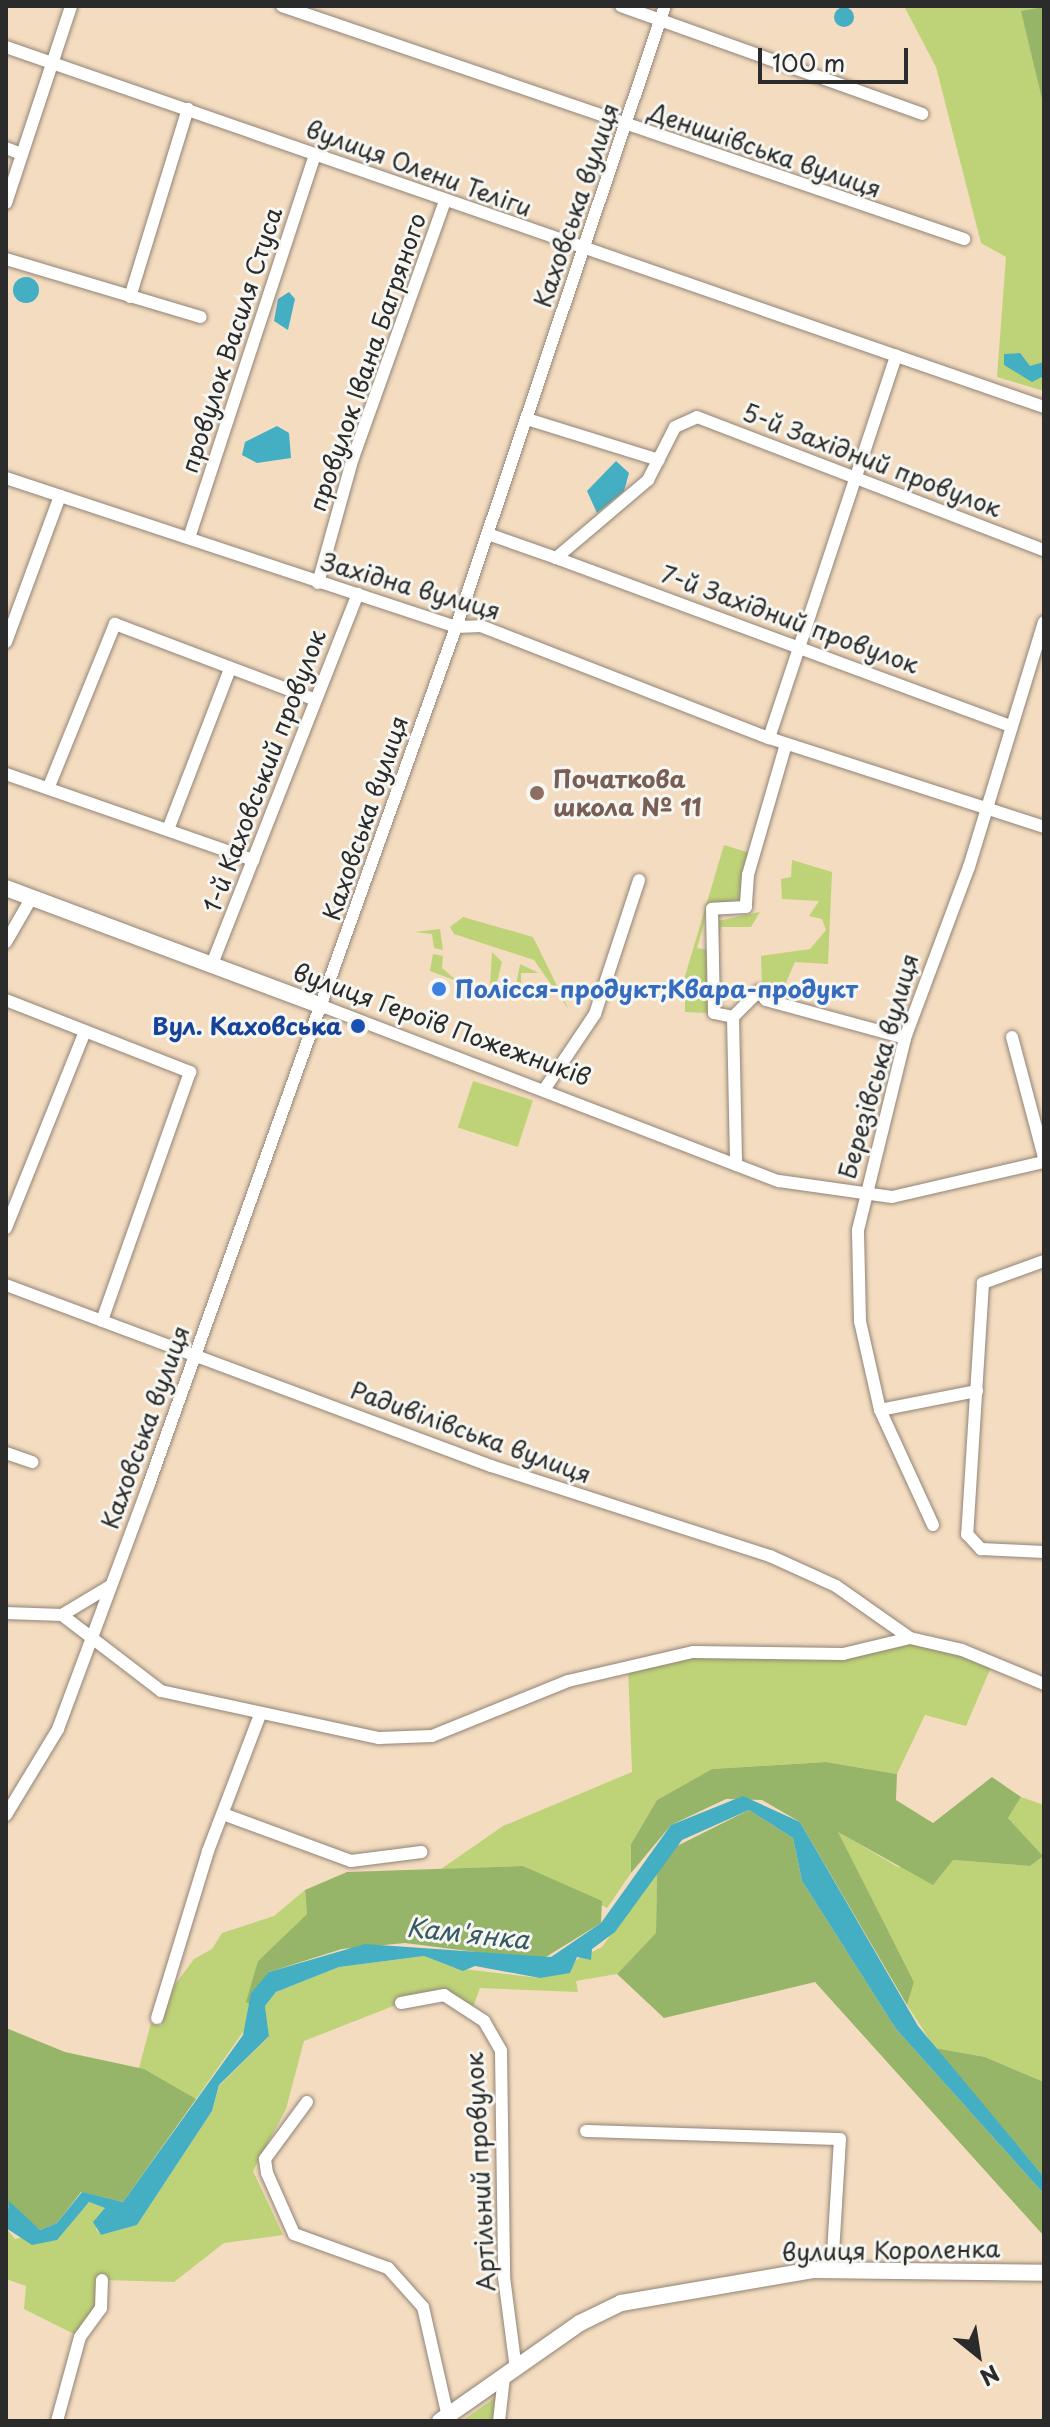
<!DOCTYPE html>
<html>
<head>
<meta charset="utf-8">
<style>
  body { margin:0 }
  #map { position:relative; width:1050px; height:2427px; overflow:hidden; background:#f4dcc0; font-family:"Playpen Sans",sans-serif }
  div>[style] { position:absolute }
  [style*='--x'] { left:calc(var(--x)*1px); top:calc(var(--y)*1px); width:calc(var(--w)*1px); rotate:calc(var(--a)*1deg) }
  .green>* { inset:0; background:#bed377; transform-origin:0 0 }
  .forest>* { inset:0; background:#96b568 }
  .water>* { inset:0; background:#44aec3 }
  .round { border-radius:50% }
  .roads { filter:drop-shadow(0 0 2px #908476) drop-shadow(0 0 2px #908476) }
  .minor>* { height:12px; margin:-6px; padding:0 6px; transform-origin:6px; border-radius:6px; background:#fff }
  .tertiary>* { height:16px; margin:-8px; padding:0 8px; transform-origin:8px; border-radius:8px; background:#fff }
  .dots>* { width:22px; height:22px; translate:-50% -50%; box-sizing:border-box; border:4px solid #f6f6f2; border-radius:50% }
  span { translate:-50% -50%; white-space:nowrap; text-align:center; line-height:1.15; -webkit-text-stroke:6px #f6f6f2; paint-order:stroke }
  .street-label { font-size:24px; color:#2b2b2b }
  .education-label { font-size:24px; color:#785e54; font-weight:700 }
  .left { translate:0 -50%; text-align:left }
  .shop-label { font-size:24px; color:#366cbe; font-weight:700 }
  .transit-label { font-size:24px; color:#164399; font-weight:700 }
  .right { translate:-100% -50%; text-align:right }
  .water-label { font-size:26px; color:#345960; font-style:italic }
  .frame { position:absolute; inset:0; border:8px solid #2b2b2b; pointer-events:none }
  .north { position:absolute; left:938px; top:2315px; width:80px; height:80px; -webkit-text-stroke:6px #f6f6f2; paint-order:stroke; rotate:150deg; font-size:22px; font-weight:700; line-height:32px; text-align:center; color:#2b2b2b }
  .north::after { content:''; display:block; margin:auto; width:28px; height:36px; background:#2b2b2b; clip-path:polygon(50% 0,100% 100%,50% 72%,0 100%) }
  .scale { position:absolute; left:758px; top:48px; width:150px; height:36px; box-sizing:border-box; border:4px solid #2b2b2b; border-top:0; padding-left:10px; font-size:24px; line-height:28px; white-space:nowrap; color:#2b2b2b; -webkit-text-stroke:6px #f6f6f2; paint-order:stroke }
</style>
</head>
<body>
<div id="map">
  <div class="green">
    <i style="clip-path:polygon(904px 6px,1044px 6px,1044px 391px,997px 377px,1006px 257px,981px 243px,936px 67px)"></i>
    <i style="clip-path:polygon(724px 845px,750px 853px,741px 899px,709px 906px,697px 948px,709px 950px,709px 1013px,685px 1012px,685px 976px)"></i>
    <i style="clip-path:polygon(792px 860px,832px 872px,828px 964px,795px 962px,778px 1001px,762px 988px,761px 956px,810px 949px,826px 930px,822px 919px,809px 916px,819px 901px,782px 899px,781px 879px,791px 877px)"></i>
    <i style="clip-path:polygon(760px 912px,751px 927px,721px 927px,718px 946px,717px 921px)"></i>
    <i style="clip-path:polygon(463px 917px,533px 937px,569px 1010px,534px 960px,454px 934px,450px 927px)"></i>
    <i style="clip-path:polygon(440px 929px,443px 950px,434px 948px,432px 934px,415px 932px)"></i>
    <i style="clip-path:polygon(492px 952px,502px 962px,495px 990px,490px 986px)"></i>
    <i style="clip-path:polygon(433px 954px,443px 956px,442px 968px,457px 981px,430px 971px)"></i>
    <i style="clip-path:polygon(520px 964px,539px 973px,521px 973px,521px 991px,515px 991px)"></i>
    <i style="left:473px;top:1081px;width:63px;height:49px;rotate:18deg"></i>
    <i style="clip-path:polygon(910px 1638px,992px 1665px,966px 1726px,925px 1715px,897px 1774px,826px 1762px,712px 1769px,657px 1800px,631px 1844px,631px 1873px,607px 1908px,523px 1866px,441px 1869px,503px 1826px,632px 1772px,628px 1667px,693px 1652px,843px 1654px)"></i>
    <i style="clip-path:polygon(1021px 1797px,1044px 1805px,1044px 2082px,985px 2057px,935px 2048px,907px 2005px,914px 1982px,837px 1831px,898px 1867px,953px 1860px,1030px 1866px,1042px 1855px,1008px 1818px)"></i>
    <i style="clip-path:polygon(657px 1870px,656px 1933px,617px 1974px,576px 1981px,578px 1992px,480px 1988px,472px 2010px,444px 1995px,401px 2003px,304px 2041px,286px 2109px,253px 2171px,283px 2235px,224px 2243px,174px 2282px,102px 2280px,101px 2308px,80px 2337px,24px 2309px,26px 2286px,6px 2279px,6px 2228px,15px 2239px,68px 2226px,89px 2202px,105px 2208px,96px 2229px,101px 2235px,137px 2225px,212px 2111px,219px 2086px,269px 2036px,265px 2006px,276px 1992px,339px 1967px,424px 1956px,455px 1968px,540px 1978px,602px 1947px)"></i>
    <i style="clip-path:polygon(305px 1890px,307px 1914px,258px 1961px,250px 2022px,196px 2099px,154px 2081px,139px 2068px,151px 2023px,161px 2026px,174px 1986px,194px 1959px,212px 1949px,222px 1933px,274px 1916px)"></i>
    <i style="clip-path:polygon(499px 2395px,495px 2421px,462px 2421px)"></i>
  </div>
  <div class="forest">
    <i style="clip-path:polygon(1044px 7px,1044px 107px,1021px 11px)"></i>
    <i style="clip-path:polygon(826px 1762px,897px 1774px,896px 1800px,933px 1823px,992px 1777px,1021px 1797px,1008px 1818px,1043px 1856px,1030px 1866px,953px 1860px,933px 1885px,838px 1832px,914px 1982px,907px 2005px,800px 1822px,762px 1800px,726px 1799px,671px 1825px,631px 1873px,631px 1844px,657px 1800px,712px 1769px)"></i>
    <i style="clip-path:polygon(749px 1810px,793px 1838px,802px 1881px,896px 2029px,1044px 2194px,1044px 2236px,815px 1982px,664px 2018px,617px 1974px,656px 1933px,657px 1870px,671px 1849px)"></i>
    <i style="clip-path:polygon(523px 1866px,602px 1901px,601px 1923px,541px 1960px,405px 1943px,342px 1949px,269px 1972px,252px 2005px,246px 2002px,258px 1961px,307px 1914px,305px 1890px,347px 1872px)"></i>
    <i style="clip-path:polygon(6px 2028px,65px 2052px,144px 2069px,196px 2099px,123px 2202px,81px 2192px,57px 2223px,40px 2230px,6px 2204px)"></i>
    <i style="clip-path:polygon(935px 2048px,985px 2057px,1044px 2082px,1044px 2177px)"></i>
  </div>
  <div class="water">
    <i class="round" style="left:834px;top:7px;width:20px;height:20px"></i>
    <i class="round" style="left:13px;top:277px;width:26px;height:26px"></i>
    <i style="clip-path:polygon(289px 292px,295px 299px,288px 330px,274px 321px,278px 299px)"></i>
    <i style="clip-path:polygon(1020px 353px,1030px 366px,1044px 362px,1044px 376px,1032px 382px,1004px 365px,1004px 354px)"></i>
    <i style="clip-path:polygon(277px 426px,289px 433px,291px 458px,257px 463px,242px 455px,245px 442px)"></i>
    <i style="clip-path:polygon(616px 461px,629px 473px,624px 491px,597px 513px,587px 491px)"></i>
    <i style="clip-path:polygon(743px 1796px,800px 1822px,918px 2026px,1044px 2177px,1044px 2194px,896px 2029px,802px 1881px,793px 1838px,749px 1810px,682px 1840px,615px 1932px,592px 1949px,591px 1960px,577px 1957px,570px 1973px,540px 1978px,475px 1966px,463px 1971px,424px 1956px,339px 1967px,276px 1992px,265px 2006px,269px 2036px,219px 2085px,212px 2111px,137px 2225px,101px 2235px,93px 2222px,105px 2208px,89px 2202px,57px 2240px,32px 2245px,6px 2228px,9px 2201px,40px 2230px,57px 2223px,82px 2192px,123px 2202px,243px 2035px,251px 1993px,269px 1972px,365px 1944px,551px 1957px,601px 1923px,671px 1825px)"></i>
  </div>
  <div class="roads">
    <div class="minor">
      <i style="--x:282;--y:6;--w:721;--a:18.86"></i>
      <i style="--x:621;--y:6;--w:320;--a:19.7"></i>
      <i style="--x:6;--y:47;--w:1099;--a:19.13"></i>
      <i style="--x:6;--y:148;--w:17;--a:21"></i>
      <i style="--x:6;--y:203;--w:207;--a:-71.7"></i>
      <i style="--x:6;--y:259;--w:203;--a:16.6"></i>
      <i style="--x:130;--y:297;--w:197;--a:-72.9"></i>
      <i style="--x:527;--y:419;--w:138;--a:17.3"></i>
      <i style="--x:6;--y:478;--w:474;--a:18.3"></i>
      <i style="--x:456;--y:627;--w:25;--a:-2"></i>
      <i style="--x:481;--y:626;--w:309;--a:21.3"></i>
      <i style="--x:769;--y:738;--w:289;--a:17.9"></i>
      <i style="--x:488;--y:534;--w:72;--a:19.4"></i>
      <i style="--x:556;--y:558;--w:121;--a:-40.3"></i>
      <i style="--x:648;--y:480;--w:59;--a:-63"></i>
      <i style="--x:675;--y:427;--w:24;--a:-24"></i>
      <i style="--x:697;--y:417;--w:372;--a:21"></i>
      <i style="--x:189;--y:538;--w:403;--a:-71.8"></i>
      <i style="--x:556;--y:558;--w:481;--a:20.3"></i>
      <i style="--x:318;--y:583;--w:130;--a:-74.4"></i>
      <i style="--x:353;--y:458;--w:273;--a:-70.3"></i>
      <i style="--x:6;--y:642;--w:156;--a:-69.7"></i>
      <i style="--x:769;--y:738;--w:403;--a:-71.6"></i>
      <i style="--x:786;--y:744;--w:136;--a:106.2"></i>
      <i style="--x:748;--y:875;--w:32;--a:94"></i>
      <i style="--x:746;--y:907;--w:34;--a:177"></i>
      <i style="--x:712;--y:909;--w:104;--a:88.9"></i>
      <i style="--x:714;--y:1013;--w:19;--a:12"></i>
      <i style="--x:733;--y:1017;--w:37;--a:-45"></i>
      <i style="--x:759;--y:991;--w:11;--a:52"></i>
      <i style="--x:766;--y:1000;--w:144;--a:15.3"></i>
      <i style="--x:6;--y:774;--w:262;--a:19.2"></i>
      <i style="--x:50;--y:784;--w:173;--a:-67.9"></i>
      <i style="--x:115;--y:624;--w:212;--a:20.7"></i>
      <i style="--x:169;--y:827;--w:169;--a:-68.9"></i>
      <i style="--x:6;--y:942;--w:52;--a:-60"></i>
      <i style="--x:212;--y:964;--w:398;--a:-68.5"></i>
      <i style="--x:6;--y:1000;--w:198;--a:21.4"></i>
      <i style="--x:190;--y:1072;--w:264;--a:109.5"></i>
      <i style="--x:322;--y:1006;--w:489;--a:21"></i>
      <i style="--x:779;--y:1181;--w:114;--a:8.1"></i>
      <i style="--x:892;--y:1197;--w:156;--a:-13"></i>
      <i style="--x:733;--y:1017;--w:148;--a:88.8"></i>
      <i style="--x:1012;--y:1037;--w:124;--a:75.1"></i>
      <i style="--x:546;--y:1087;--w:88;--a:-56.1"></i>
      <i style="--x:595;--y:1014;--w:141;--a:-71.8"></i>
      <i style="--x:6;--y:1228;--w:212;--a:-68.1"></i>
      <i style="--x:1044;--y:1261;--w:65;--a:160.2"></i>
      <i style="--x:983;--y:1283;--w:252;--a:93.6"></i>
      <i style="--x:967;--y:1534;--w:21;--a:47"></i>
      <i style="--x:981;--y:1549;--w:63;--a:2.7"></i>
      <i style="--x:6;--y:1285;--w:518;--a:20.47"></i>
      <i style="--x:491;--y:1466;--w:293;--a:17.9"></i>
      <i style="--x:770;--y:1556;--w:72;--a:24.4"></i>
      <i style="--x:836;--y:1586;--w:90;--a:35.1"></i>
      <i style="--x:880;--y:1410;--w:99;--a:-11.1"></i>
      <i style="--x:6;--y:1453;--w:28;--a:19"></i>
      <i style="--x:933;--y:1525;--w:127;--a:-114.7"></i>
      <i style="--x:880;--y:1410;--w:91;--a:-102.7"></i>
      <i style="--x:860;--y:1321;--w:91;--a:-91.3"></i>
      <i style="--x:858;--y:1230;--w:198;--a:-76.2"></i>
      <i style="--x:905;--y:1038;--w:183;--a:-69.5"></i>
      <i style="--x:969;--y:867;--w:256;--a:-73"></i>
      <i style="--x:6;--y:1613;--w:56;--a:2"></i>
      <i style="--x:62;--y:1615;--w:125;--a:37.5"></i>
      <i style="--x:161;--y:1691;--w:223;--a:12.2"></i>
      <i style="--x:379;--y:1738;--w:53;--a:-2.2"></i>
      <i style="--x:432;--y:1736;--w:147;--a:-22"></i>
      <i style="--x:568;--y:1681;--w:128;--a:-13.1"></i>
      <i style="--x:693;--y:1652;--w:150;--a:0.8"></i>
      <i style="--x:843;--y:1654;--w:69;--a:-13.4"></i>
      <i style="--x:910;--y:1638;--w:53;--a:13"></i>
      <i style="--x:962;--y:1650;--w:89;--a:22.5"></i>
      <i style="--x:62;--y:1615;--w:56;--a:-31.1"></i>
      <i style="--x:223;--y:1814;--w:136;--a:20.2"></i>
      <i style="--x:351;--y:1861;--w:71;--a:-7.3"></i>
      <i style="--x:6;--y:1815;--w:100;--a:-58.8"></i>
      <i style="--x:58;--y:1729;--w:261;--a:-69.6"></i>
      <i style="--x:149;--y:1484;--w:910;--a:-70.29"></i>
      <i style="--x:456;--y:627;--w:655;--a:-71.4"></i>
      <i style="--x:401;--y:2003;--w:44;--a:-10.5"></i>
      <i style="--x:444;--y:1995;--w:48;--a:33"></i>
      <i style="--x:484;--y:2021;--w:34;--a:60"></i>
      <i style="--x:501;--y:2051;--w:226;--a:89.2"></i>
      <i style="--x:504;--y:2277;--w:93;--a:82.6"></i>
      <i style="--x:157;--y:2018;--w:175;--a:-73"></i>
      <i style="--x:208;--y:1851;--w:146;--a:-69.1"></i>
      <i style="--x:307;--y:2102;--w:71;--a:126.4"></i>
      <i style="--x:265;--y:2159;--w:14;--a:82"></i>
      <i style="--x:267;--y:2173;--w:67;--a:66.1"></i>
      <i style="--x:294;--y:2234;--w:100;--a:19.9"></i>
      <i style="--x:388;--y:2268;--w:52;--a:48.1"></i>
      <i style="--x:423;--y:2307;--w:113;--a:77.2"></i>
      <i style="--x:586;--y:2131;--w:254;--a:1.8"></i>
      <i style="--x:840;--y:2139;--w:131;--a:93.5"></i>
      <i style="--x:57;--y:2421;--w:87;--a:-74.7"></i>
      <i style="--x:80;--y:2337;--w:36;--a:-54"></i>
      <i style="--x:101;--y:2308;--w:28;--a:-88"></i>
      <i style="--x:499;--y:2421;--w:44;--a:-83.5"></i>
    </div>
    <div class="tertiary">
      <i style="--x:6;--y:888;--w:337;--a:20.5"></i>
      <i style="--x:440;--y:2421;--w:171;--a:-35"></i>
      <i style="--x:580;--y:2323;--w:46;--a:-26"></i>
      <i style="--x:621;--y:2303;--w:196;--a:-9.7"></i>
      <i style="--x:814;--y:2270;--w:230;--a:0.7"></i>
    </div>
  </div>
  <div class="dots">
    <i style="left:537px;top:793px;background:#8d6e63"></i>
    <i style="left:439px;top:989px;background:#3f7fe0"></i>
    <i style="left:358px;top:1026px;background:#1a4fb4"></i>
  </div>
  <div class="street-label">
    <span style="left:765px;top:150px;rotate:19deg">Денишівська вулиця</span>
    <span style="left:419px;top:168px;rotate:20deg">вулиця Олени Теліги</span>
    <span style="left:576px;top:205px;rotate:-71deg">Каховська вулиця</span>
    <span style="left:231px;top:340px;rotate:-72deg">провулок Василя Стуса</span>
    <span style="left:367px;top:362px;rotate:-71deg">провулок Івана Багряного</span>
    <span style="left:872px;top:460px;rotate:21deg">5-й Західний провулок</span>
    <span style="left:411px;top:586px;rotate:16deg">Західна вулиця</span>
    <span style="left:790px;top:619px;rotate:20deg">7-й Західний провулок</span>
    <span style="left:264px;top:771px;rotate:-69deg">1-й Каховський провулок</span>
    <span style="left:365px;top:818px;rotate:-71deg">Каховська вулиця</span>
    <span style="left:442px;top:1024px;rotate:20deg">вулиця Героїв Пожежників</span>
    <span style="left:878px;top:1066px;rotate:-74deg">Березівська вулиця</span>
    <span style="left:145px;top:1427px;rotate:-70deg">Каховська вулиця</span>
    <span style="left:471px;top:1432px;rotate:20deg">Радивілівська вулиця</span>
    <span style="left:480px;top:2172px;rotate:-93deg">Артільний провулок</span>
    <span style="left:891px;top:2250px;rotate:-1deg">вулиця Короленка</span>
  </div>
  <div class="education-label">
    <span class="left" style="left:553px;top:793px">Початкова<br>школа № 11</span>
  </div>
  <div class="shop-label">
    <span class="left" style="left:455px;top:989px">Полісся-продукт;Квара-продукт</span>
  </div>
  <div class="transit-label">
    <span class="right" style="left:342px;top:1026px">Вул. Каховська</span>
  </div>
  <div class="water-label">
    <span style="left:468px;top:1933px;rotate:6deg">Кам'янка</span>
  </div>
  <div class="frame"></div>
  <div class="north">N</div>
  <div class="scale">100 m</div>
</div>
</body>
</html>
